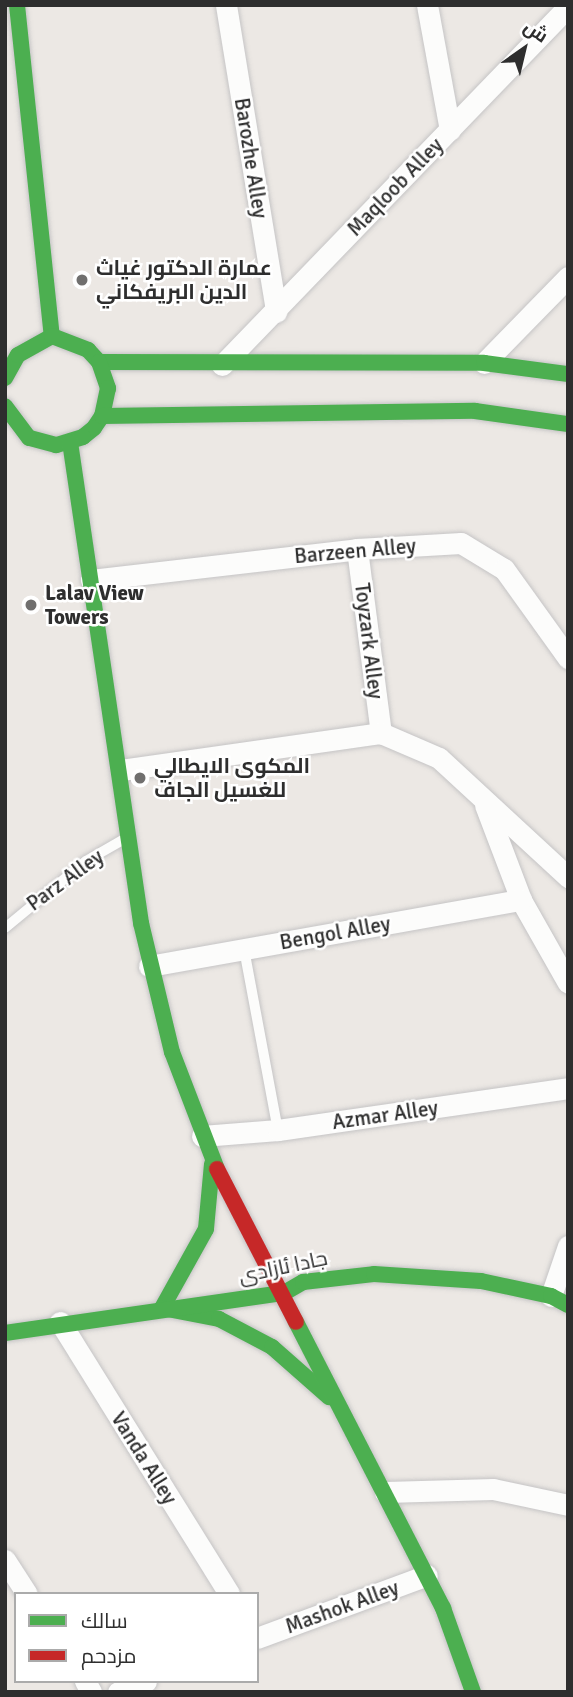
<!DOCTYPE html>
<html>
<head>
<meta charset="utf-8">
<style>
  body { margin:0 }
  #map { position:relative; width:573px; height:1697px; overflow:hidden; background:#ece8e4; font-family:Signika,Cairo,sans-serif }
  div>[style] { position:absolute }
  [style*='--x'] { left:calc(var(--x)*1px); top:calc(var(--y)*1px); width:calc(var(--w)*1px); rotate:calc(var(--a)*1deg) }
  .roads { filter:drop-shadow(0 0 2px #c5c4c5) drop-shadow(0 0 2px #c5c4c5) }
  .lane>* { height:10px; margin:-5px; padding:0 5px; transform-origin:5px; border-radius:5px; background:#fcfcfb }
  .street>* { height:21px; margin:-10.5px; padding:0 10.5px; transform-origin:10.5px; border-radius:10.5px; background:#fcfcfb }
  .fast>* { height:16px; margin:-8px; padding:0 8px; transform-origin:8px; border-radius:8px; background:#4caf50 }
  .jam>* { height:16px; margin:-8px; padding:0 8px; transform-origin:8px; border-radius:8px; background:#c62828 }
  .dots>* { width:19px; height:19px; translate:-50% -50%; box-sizing:border-box; border:4px solid #fff; border-radius:50% }
  span { translate:-50% -50%; white-space:nowrap; text-align:center; line-height:1.15; -webkit-text-stroke:5px #fff; paint-order:stroke }
  .street-label { font-size:21px; color:#2e2e2e }
  .poi-label { font-size:21px; color:#2e2e2e; font-weight:700 }
  .left { translate:0 -50%; text-align:left }
  .frame { position:absolute; inset:0; border:7px solid #2e2e2e; pointer-events:none }
  .legend { position:absolute; left:14px; top:1592px; width:245px; height:91px; box-sizing:border-box; background:#fff; border:2px solid #ababab; margin:0; padding:9px 12px; list-style:none; font-size:21px; color:#2e2e2e }
  .legend li { display:flex; align-items:center; gap:14px; height:35px }
  .legend b { width:35px; border:2px solid #ababab }
  .north { position:absolute; left:489px; top:14px; width:70px; height:70px; -webkit-text-stroke:5px #fff; paint-order:stroke; rotate:34deg; font-size:19px; font-weight:700; line-height:28px; text-align:center; color:#2e2e2e }
  .north::after { content:''; display:block; margin:auto; width:24px; height:32px; background:#2e2e2e; clip-path:polygon(50% 0,100% 100%,50% 72%,0 100%) }
</style>
</head>
<body>
<div id="map">
  <div class="roads">
    <div class="lane">
      <i style="--x:5;--y:928;--w:105;--a:-39.6"></i>
      <i style="--x:86;--y:861;--w:46;--a:-29.9"></i>
      <i style="--x:244;--y:949;--w:184;--a:79.4"></i>
    </div>
    <div class="street">
      <i style="--x:226;--y:5;--w:311;--a:80.7"></i>
      <i style="--x:427;--y:5;--w:127;--a:79.6"></i>
      <i style="--x:484;--y:363;--w:120;--a:-45.7"></i>
      <i style="--x:222;--y:365;--w:498;--a:-46"></i>
      <i style="--x:357;--y:549;--w:186;--a:82.6"></i>
      <i style="--x:91;--y:580;--w:268;--a:-6.6"></i>
      <i style="--x:357;--y:549;--w:104;--a:-3.3"></i>
      <i style="--x:461;--y:543;--w:50;--a:31.2"></i>
      <i style="--x:504;--y:569;--w:110;--a:54.3"></i>
      <i style="--x:121;--y:770;--w:263;--a:-8.1"></i>
      <i style="--x:381;--y:733;--w:63;--a:23.3"></i>
      <i style="--x:439;--y:758;--w:176;--a:42.7"></i>
      <i style="--x:485;--y:805;--w:102;--a:69.2"></i>
      <i style="--x:521;--y:900;--w:95;--a:60.5"></i>
      <i style="--x:149;--y:966;--w:378;--a:-10.1"></i>
      <i style="--x:202;--y:1136;--w:76;--a:-4.5"></i>
      <i style="--x:278;--y:1130;--w:293;--a:-8.2"></i>
      <i style="--x:551;--y:1296;--w:53;--a:-71.2"></i>
      <i style="--x:60;--y:1322;--w:320;--a:58.1"></i>
      <i style="--x:385;--y:1492;--w:108;--a:-1.6"></i>
      <i style="--x:493;--y:1489;--w:77;--a:12"></i>
      <i style="--x:5;--y:1560;--w:40;--a:57.1"></i>
      <i style="--x:257;--y:1638;--w:181;--a:-20.3"></i>
      <i style="--x:85;--y:1681;--w:13;--a:61"></i>
      <i style="--x:118;--y:1692;--w:30;--a:-21"></i>
    </div>
    <div class="fast">
      <i style="--x:17;--y:5;--w:333;--a:84"></i>
      <i style="--x:99;--y:362;--w:385;--a:0.1"></i>
      <i style="--x:484;--y:363;--w:85;--a:7.5"></i>
      <i style="--x:5;--y:378;--w:26;--a:-61"></i>
      <i style="--x:18;--y:355;--w:39;--a:-29"></i>
      <i style="--x:52;--y:336;--w:39;--a:21"></i>
      <i style="--x:88;--y:350;--w:16;--a:47"></i>
      <i style="--x:99;--y:362;--w:28;--a:71"></i>
      <i style="--x:108;--y:388;--w:29;--a:102"></i>
      <i style="--x:102;--y:416;--w:14;--a:124"></i>
      <i style="--x:94;--y:428;--w:14;--a:141"></i>
      <i style="--x:83;--y:437;--w:28;--a:163"></i>
      <i style="--x:56;--y:445;--w:28;--a:-165"></i>
      <i style="--x:29;--y:438;--w:40;--a:-127"></i>
      <i style="--x:102;--y:416;--w:373;--a:-0.8"></i>
      <i style="--x:475;--y:411;--w:94;--a:8"></i>
      <i style="--x:70;--y:442;--w:486;--a:81.6"></i>
      <i style="--x:141;--y:923;--w:133;--a:76.5"></i>
      <i style="--x:172;--y:1052;--w:125;--a:69"></i>
      <i style="--x:212;--y:1164;--w:65;--a:95.3"></i>
      <i style="--x:206;--y:1229;--w:90;--a:119.1"></i>
      <i style="--x:162;--y:1308;--w:58;--a:10.9"></i>
      <i style="--x:219;--y:1319;--w:60;--a:27.8"></i>
      <i style="--x:272;--y:1347;--w:76;--a:41.3"></i>
      <i style="--x:296;--y:1322;--w:322;--a:62.8"></i>
      <i style="--x:443;--y:1608;--w:89;--a:70.3"></i>
      <i style="--x:5;--y:1333;--w:282;--a:-8.2"></i>
      <i style="--x:284;--y:1293;--w:22;--a:-30"></i>
      <i style="--x:303;--y:1282;--w:71;--a:-6.4"></i>
      <i style="--x:374;--y:1274;--w:107;--a:3.7"></i>
      <i style="--x:481;--y:1281;--w:72;--a:12.1"></i>
      <i style="--x:551;--y:1296;--w:19;--a:28"></i>
    </div>
    <div class="jam">
      <i style="--x:217;--y:1169;--w:172;--a:62.7"></i>
    </div>
  </div>
  <div class="dots">
    <i style="left:82px;top:280px;background:#706f6e"></i>
    <i style="left:31px;top:605px;background:#706f6e"></i>
    <i style="left:140px;top:778px;background:#706f6e"></i>
  </div>
  <div class="street-label">
    <span style="left:251px;top:158px;rotate:81deg">Barozhe Alley</span>
    <span style="left:395px;top:187px;rotate:-46deg">Maqloob Alley</span>
    <span style="left:355px;top:551px;rotate:-5deg">Barzeen Alley</span>
    <span style="left:369px;top:641px;rotate:83deg">Toyzark Alley</span>
    <span style="left:65px;top:880px;rotate:-36deg">Parz Alley</span>
    <span style="left:335px;top:933px;rotate:-10deg">Bengol Alley</span>
    <span style="left:385px;top:1115px;rotate:-8deg">Azmar Alley</span>
    <span style="left:283px;top:1267px;rotate:-12deg">جادا ئازادی</span>
    <span style="left:144px;top:1458px;rotate:58deg">Vanda Alley</span>
    <span style="left:342px;top:1607px;rotate:-20deg">Mashok Alley</span>
  </div>
  <div class="poi-label">
    <span class="left" style="left:96px;top:280px">عمارة الدكتور غياث<br>الدين البريفكاني</span>
    <span class="left" style="left:45px;top:605px">Lalav View<br>Towers</span>
    <span class="left" style="left:154px;top:778px">المكوى الايطالي<br>للغسيل الجاف</span>
  </div>
  <div class="frame"></div>
  <ul class="legend">
  <li><b style="height:9px;background:#4caf50"></b>سالك</li>
  <li><b style="height:9px;background:#c62828"></b>مزدحم</li>
  </ul>
  <div class="north">ش</div>
</div>
</body>
</html>
